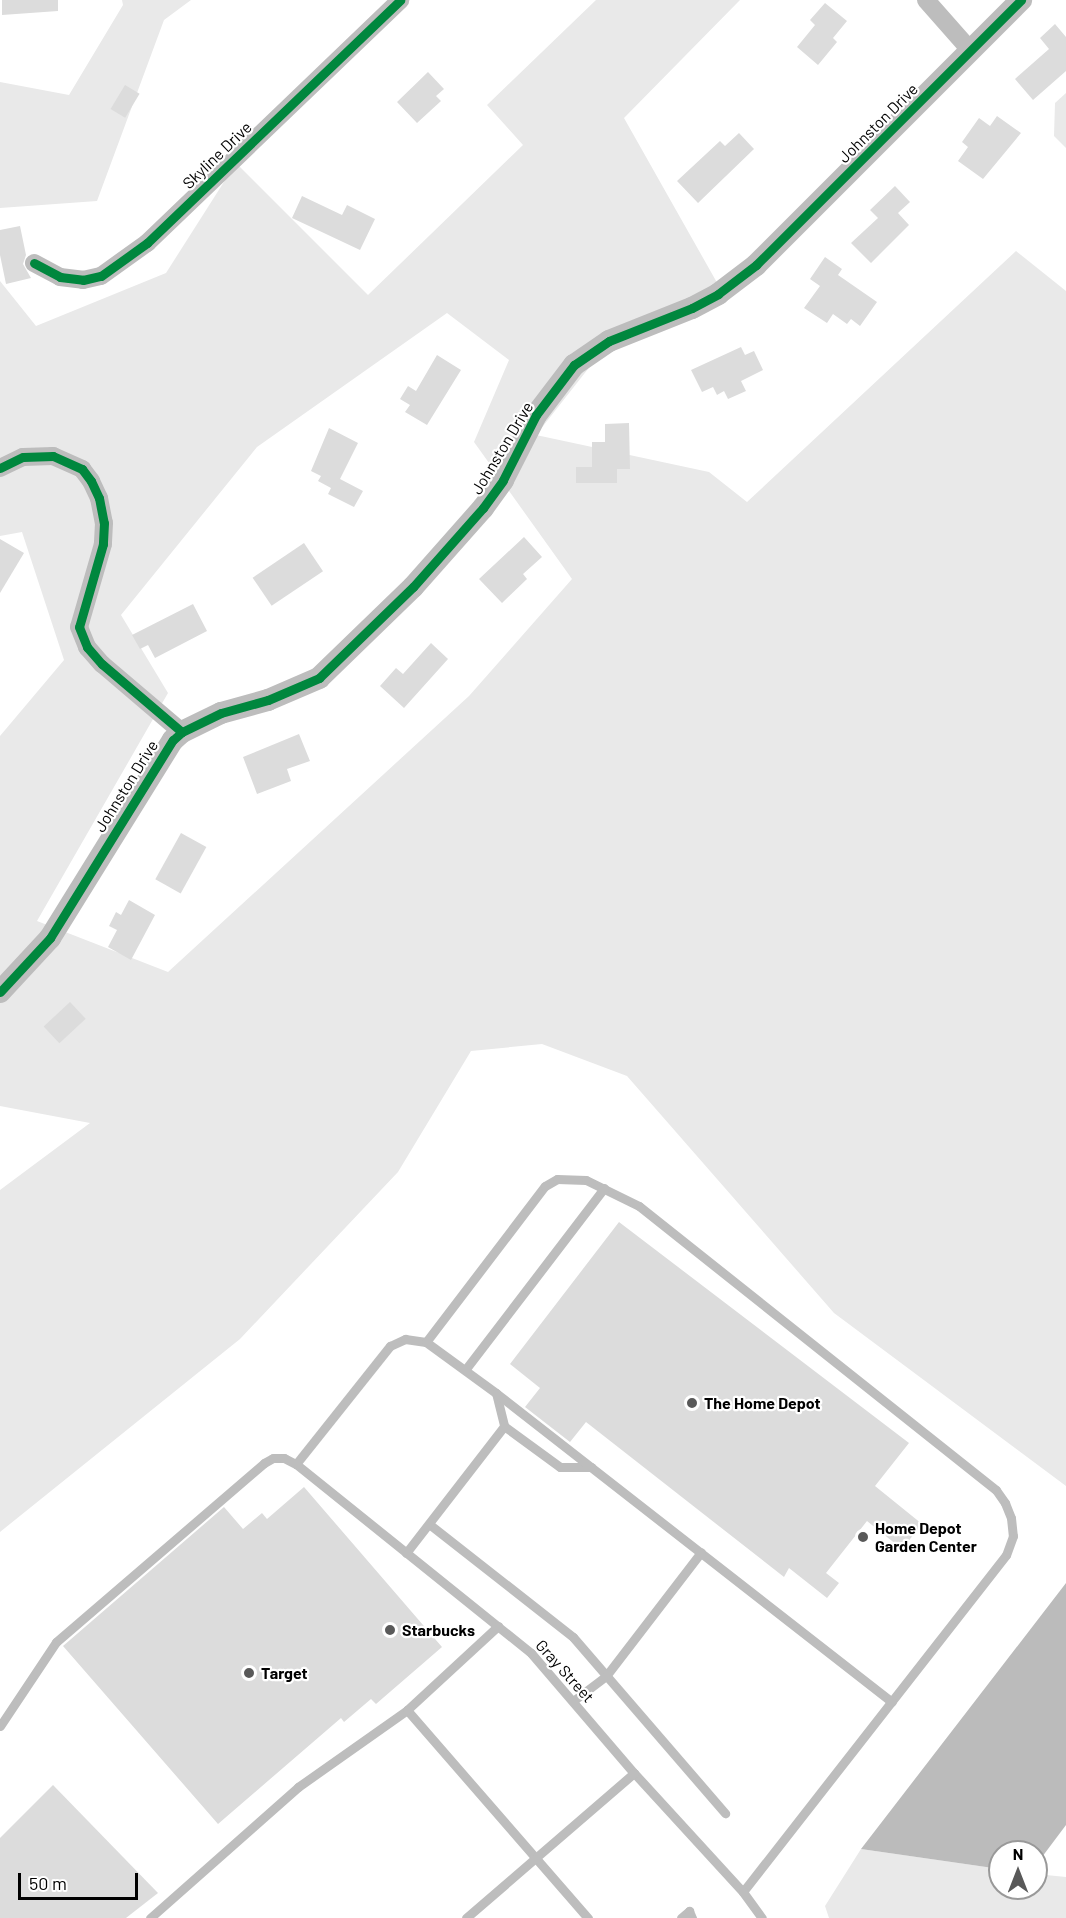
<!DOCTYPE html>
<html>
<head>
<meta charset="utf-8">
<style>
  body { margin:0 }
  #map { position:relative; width:1066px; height:1918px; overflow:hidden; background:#fff; font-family:Barlow,sans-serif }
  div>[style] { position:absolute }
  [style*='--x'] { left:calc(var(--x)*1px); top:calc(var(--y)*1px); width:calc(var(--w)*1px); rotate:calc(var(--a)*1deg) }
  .green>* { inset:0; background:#e9e9e9 }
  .water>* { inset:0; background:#bbb }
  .building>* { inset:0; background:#dcdcdc; transform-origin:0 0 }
  .service>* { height:9px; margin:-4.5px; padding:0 4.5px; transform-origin:4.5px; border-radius:4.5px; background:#bdbdbd }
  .minor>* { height:18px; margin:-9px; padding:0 9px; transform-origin:9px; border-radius:9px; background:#bdbdbd }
  .tertiary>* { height:22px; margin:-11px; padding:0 11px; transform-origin:11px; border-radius:11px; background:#bdbdbd }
  .cycleway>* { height:9px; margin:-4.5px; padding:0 4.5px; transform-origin:4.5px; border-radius:4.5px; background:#00873e }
  .dots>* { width:16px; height:16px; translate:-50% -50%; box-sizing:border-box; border:3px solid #fff; border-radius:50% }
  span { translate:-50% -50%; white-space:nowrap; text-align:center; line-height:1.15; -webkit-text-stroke:4.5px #fff; paint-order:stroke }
  .street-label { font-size:16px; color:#000 }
  .poi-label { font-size:16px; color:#000; font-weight:700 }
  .left { translate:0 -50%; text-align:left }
  .north { position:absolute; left:988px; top:1840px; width:60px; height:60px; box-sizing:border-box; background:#fff; border:2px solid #999; border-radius:50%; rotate:0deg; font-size:16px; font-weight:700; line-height:24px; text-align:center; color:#000 }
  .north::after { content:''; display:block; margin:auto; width:21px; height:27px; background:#595959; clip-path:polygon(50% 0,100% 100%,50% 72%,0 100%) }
  .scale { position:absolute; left:18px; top:1873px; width:120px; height:27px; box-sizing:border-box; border:3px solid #000; border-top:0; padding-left:8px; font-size:18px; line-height:21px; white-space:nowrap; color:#000; -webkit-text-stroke:4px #fff; paint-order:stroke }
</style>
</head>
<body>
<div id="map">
  <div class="green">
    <i style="clip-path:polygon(122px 0,191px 0,164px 20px,97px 201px,0 208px,0 82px,69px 95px,123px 5px)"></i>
    <i style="clip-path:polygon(evenodd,596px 0,740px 0,624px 118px,724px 295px,599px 355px,536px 435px,709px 472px,747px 502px,1016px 251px,1066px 291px,1066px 1486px,834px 1313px,627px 1076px,542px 1044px,471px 1051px,398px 1172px,240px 1339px,0 1532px,0 1190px,90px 1123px,0 1106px,0 736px,64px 660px,22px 532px,0 536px,0 281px,36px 326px,166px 273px,236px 163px,368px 295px,523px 145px,487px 105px,596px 0,447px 313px,509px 360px,474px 442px,572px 579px,469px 696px,168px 972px,37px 921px,168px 693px,121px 615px,257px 447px,447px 313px)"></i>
    <i style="clip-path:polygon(1066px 93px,1066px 148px,1054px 136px,1055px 103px)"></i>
    <i style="clip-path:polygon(861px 1849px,1000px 1869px,1000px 1888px,1036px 1888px,1036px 1874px,1066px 1877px,1066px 1918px,829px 1918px,825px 1906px)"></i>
  </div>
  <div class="water">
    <i style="clip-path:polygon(1066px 1583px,1066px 1825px,1036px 1865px,1036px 1852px,1000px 1852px,1000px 1869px,861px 1849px)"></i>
  </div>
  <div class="building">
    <i style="clip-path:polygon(2px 0,58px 0,58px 11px,2px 15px)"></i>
    <i style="clip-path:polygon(825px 3px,847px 21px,833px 38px,837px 42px,818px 65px,797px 47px,815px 25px,810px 20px)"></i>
    <i style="clip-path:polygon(1055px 24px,1066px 37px,1066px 71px,1033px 100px,1015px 79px,1049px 49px,1040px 38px)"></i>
    <i style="clip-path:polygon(428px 72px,444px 89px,436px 96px,441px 101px,417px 123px,397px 102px)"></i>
    <i style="left:125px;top:85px;width:17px;height:28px;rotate:31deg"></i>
    <i style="clip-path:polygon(997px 116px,1021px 133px,983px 179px,958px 161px,968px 147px,962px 142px,979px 118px,990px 126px)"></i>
    <i style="clip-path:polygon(739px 133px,754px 149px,698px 203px,677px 181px,720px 141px,725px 146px)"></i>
    <i style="clip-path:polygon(895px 186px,910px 202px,898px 213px,909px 225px,871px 263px,851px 243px,878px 218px,870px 210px)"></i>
    <i style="clip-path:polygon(302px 196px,342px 215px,347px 205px,375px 219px,360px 250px,292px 218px)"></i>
    <i style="clip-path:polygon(20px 226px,26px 255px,23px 264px,31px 278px,6px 284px,0 255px,0 230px)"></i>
    <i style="clip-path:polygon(825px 257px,842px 269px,838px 275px,877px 302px,860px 326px,851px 319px,847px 324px,833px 314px,827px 323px,804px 308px,820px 286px,810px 279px)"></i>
    <i style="clip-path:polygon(741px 347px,745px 355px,754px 351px,763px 370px,741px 381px,746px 391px,728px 399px,724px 391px,717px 395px,713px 387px,702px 392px,691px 370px)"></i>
    <i style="clip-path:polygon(437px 355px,461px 370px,427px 425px,405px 412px,410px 405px,400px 399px,408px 386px,416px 391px)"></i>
    <i style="clip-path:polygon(629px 423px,630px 469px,617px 469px,617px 483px,576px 483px,576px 467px,592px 467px,592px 442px,605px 442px,605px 424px)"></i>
    <i style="clip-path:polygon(329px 428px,358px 443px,340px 479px,363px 491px,354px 507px,328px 494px,331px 488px,318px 481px,321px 476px,311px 471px)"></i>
    <i style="clip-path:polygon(524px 537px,542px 557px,523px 574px,527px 579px,502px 603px,479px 579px)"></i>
    <i style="clip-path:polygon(0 539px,24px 553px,0 593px)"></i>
    <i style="left:304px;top:543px;width:34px;height:62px;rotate:56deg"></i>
    <i style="clip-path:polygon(193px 604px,207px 631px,155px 658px,148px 645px,140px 649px,132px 635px)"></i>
    <i style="clip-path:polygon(431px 643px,448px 659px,404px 708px,380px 686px,396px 668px,403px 674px)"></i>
    <i style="clip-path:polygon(299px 734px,310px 761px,287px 769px,291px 781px,257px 794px,243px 757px)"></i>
    <i style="left:181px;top:833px;width:29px;height:53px;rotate:29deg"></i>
    <i style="clip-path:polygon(129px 900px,155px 915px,131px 960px,108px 947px,117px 930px,109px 926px,116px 912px,121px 915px)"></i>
    <i style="left:70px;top:1002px;width:23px;height:36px;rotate:47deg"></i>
    <i style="clip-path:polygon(619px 1222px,909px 1443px,875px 1486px,922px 1524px,902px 1549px,867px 1521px,826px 1573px,839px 1583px,827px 1598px,789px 1568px,784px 1577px,586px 1422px,570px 1442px,525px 1407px,540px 1388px,510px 1364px)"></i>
    <i style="clip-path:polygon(304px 1487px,442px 1647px,376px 1704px,371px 1699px,344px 1722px,341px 1718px,218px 1824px,63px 1646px,224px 1507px,243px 1529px,262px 1513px,267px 1519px)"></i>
    <i style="clip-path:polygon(53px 1785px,158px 1893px,126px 1918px,0 1918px,0 1838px)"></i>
  </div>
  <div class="service">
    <i style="--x:426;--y:1342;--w:196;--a:-52.7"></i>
    <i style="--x:545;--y:1186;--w:14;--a:-30"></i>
    <i style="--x:557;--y:1179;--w:29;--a:2"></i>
    <i style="--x:586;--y:1180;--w:59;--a:26.1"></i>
    <i style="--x:639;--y:1206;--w:456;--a:38.5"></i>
    <i style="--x:996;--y:1490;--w:16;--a:55"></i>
    <i style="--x:1005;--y:1503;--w:16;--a:68"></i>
    <i style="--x:1011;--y:1518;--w:18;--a:84"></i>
    <i style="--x:1013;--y:1536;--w:20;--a:110"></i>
    <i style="--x:1006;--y:1555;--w:427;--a:128"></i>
    <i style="--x:465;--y:1370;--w:229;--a:-52.6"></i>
    <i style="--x:496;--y:1393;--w:34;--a:76"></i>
    <i style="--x:504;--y:1426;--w:69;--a:36.2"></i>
    <i style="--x:560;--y:1467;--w:31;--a:0"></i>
    <i style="--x:296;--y:1464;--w:151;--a:-51.5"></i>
    <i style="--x:390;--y:1346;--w:17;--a:-25"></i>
    <i style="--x:405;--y:1339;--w:21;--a:8"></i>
    <i style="--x:426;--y:1342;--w:87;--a:36.1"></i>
    <i style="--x:496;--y:1393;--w:502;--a:37.97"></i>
    <i style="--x:429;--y:1524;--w:183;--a:38.1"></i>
    <i style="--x:573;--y:1637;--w:233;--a:49.2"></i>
    <i style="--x:406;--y:1553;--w:160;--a:-52.3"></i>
    <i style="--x:573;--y:1701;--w:41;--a:-37.1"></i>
    <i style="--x:606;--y:1676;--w:156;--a:-52.5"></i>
    <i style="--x:407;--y:1710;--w:276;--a:49"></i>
    <i style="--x:0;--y:1726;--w:101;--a:-56.3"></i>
    <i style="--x:56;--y:1642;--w:274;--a:-40.7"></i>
    <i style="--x:264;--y:1463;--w:10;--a:-29"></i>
    <i style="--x:273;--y:1458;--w:11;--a:0"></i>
    <i style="--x:284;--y:1458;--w:13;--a:27"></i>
    <i style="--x:296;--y:1464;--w:302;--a:38.8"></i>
    <i style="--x:531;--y:1653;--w:158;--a:49.4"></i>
    <i style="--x:634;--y:1773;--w:161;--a:47.5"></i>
    <i style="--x:743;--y:1892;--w:32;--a:54"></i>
    <i style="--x:150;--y:1918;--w:198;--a:-41.5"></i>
    <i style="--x:298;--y:1787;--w:133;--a:-35.2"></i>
    <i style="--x:407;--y:1710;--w:124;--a:-42.7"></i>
    <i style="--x:466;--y:1918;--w:222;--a:-40.8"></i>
    <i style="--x:681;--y:1918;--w:11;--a:-41"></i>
    <i style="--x:689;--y:1911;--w:8;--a:67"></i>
  </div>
  <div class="minor">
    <i style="--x:926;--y:0;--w:68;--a:48.6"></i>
    <i style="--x:34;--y:263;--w:30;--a:28"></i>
    <i style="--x:60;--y:277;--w:23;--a:7"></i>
    <i style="--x:83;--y:280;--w:18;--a:-13"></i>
    <i style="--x:101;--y:276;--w:57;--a:-35.7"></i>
    <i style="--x:147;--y:243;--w:351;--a:-43.8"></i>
    <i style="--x:0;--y:468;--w:25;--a:-26"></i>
    <i style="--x:23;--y:457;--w:30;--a:-2"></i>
    <i style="--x:53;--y:456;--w:32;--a:24"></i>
    <i style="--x:82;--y:469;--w:15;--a:53"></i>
    <i style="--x:91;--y:481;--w:19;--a:65"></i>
    <i style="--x:99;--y:498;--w:25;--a:79"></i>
    <i style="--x:104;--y:523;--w:21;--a:93"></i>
    <i style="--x:103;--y:544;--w:86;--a:106.1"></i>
    <i style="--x:79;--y:627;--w:22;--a:68"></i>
    <i style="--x:87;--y:647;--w:23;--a:49"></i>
    <i style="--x:102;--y:664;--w:105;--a:40.4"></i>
  </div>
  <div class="tertiary">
    <i style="--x:0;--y:992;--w:74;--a:-47.2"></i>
    <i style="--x:50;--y:938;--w:233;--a:-58.2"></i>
    <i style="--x:173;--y:740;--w:12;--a:-42"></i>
    <i style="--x:182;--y:732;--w:43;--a:-26"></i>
    <i style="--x:221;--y:713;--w:49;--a:-15.5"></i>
    <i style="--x:268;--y:700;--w:56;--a:-23.3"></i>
    <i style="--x:319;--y:678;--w:131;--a:-44.1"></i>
    <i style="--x:413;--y:587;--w:106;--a:-48.5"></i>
    <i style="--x:483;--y:508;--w:34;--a:-54"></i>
    <i style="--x:503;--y:480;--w:73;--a:-63.1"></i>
    <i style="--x:536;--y:415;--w:63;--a:-52.8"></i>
    <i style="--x:574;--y:365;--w:42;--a:-34.4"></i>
    <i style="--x:609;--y:341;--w:89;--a:-21.7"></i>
    <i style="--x:692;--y:308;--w:30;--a:-28"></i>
    <i style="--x:718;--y:294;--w:48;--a:-37.3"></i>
    <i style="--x:756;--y:265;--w:375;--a:-45"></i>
  </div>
  <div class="cycleway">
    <i style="--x:34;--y:263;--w:30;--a:28"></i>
    <i style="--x:60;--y:277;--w:23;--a:7"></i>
    <i style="--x:83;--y:280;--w:18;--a:-13"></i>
    <i style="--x:101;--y:276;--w:57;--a:-35.7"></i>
    <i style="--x:147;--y:243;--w:351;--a:-43.8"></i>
    <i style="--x:0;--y:468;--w:25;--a:-26"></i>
    <i style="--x:23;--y:457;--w:30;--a:-2"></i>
    <i style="--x:53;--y:456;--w:32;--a:24"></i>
    <i style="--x:82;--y:469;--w:15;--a:53"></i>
    <i style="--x:91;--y:481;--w:19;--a:65"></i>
    <i style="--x:99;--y:498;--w:25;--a:79"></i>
    <i style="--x:104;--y:523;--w:21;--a:93"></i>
    <i style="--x:103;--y:544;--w:86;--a:106.1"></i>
    <i style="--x:79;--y:627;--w:22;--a:68"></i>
    <i style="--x:87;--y:647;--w:23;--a:49"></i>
    <i style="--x:102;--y:664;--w:105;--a:40.4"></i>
    <i style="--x:0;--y:992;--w:74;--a:-47.2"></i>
    <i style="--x:50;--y:938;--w:233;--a:-58.2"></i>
    <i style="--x:173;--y:740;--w:12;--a:-42"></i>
    <i style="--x:182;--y:732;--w:43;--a:-26"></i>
    <i style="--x:221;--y:713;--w:49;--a:-15.5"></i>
    <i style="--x:268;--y:700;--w:56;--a:-23.3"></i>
    <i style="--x:319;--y:678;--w:131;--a:-44.1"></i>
    <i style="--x:413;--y:587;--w:106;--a:-48.5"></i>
    <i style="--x:483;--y:508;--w:34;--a:-54"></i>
    <i style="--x:503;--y:480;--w:73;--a:-63.1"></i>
    <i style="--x:536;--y:415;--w:63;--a:-52.8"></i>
    <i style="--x:574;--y:365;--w:42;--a:-34.4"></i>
    <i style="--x:609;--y:341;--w:89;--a:-21.7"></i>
    <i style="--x:692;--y:308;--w:30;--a:-28"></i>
    <i style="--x:718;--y:294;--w:48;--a:-37.3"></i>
    <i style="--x:756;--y:265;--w:375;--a:-45"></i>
  </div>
  <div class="dots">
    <i style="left:692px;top:1403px;background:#595959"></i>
    <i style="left:863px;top:1537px;background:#595959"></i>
    <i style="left:390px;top:1630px;background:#595959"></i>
    <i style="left:249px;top:1673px;background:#595959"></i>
  </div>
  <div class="street-label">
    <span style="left:878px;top:123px;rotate:-45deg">Johnston Drive</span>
    <span style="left:217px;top:155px;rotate:-44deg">Skyline Drive</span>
    <span style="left:502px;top:448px;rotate:-59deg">Johnston Drive</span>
    <span style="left:126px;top:786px;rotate:-58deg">Johnston Drive</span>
    <span style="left:565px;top:1671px;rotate:48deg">Gray Street</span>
  </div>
  <div class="poi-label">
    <span class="left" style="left:704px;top:1403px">The Home Depot</span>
    <span class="left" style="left:875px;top:1537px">Home Depot<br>Garden Center</span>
    <span class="left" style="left:402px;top:1630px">Starbucks</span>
    <span class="left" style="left:261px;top:1673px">Target</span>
  </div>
  <div class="north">N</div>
  <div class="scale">50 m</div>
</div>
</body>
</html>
